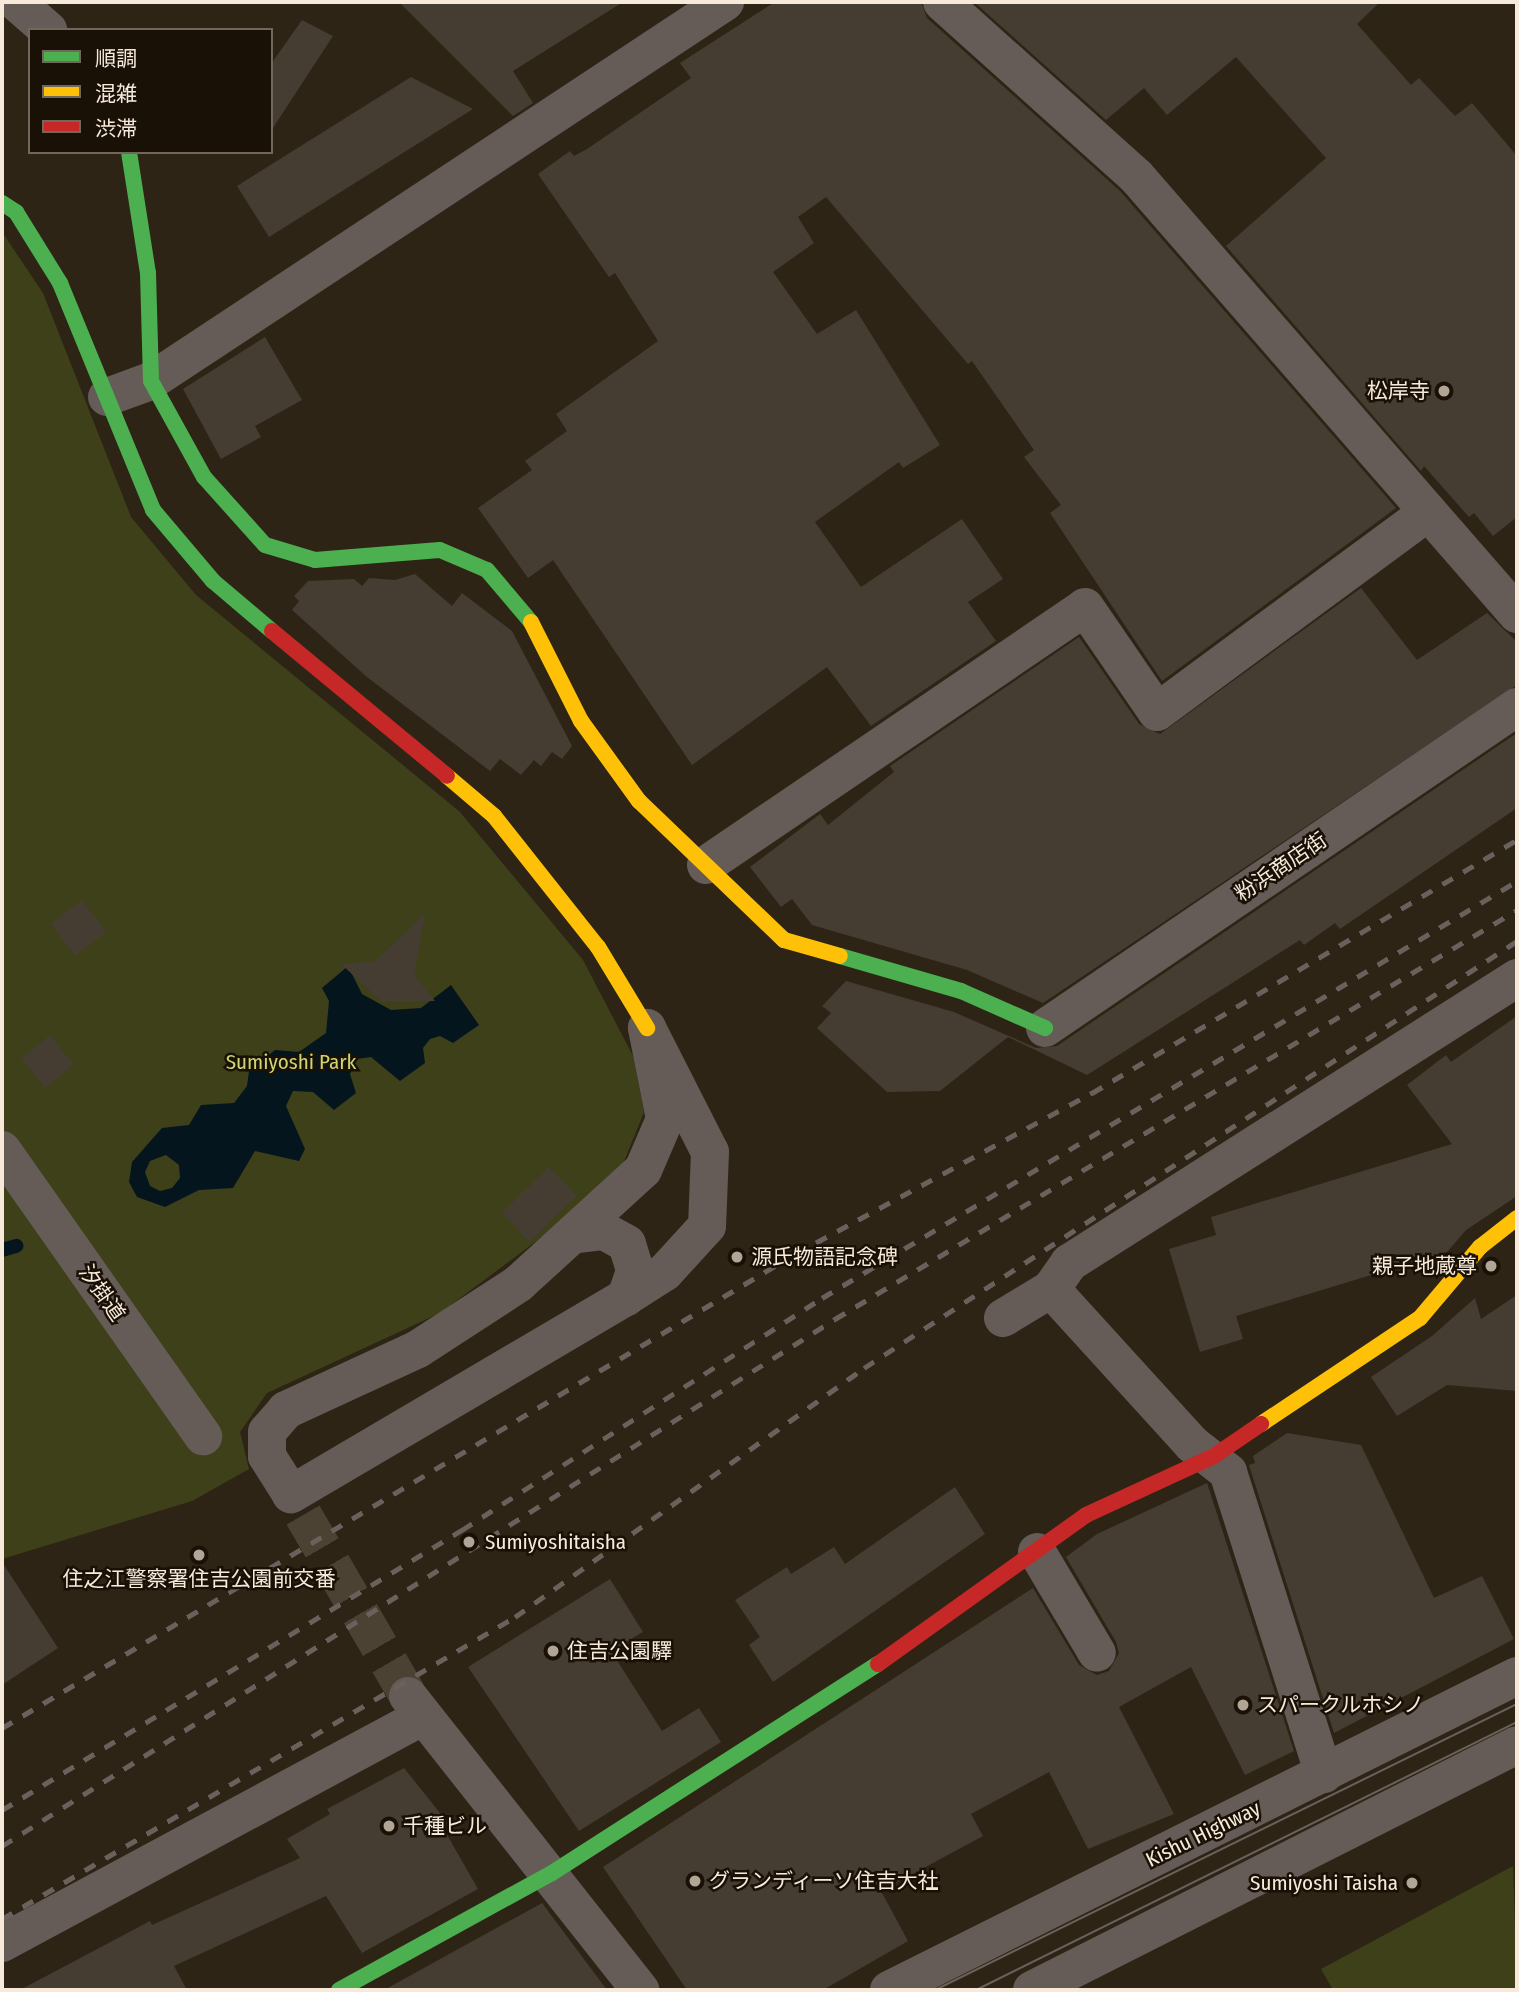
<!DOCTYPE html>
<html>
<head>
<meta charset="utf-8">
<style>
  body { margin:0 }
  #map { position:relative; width:1519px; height:1992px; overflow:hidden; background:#2e2416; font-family:"Fira Sans Condensed","Noto Sans JP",sans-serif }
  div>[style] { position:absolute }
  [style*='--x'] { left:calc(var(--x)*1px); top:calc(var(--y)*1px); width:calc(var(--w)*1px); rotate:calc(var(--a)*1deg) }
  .green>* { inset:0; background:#3e401a }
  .water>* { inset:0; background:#04151e }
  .stream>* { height:14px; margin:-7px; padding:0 7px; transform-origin:7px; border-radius:7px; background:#04151e }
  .building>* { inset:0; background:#453c32; transform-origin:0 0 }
  .street-tunnel>* { height:38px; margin-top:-19px; transform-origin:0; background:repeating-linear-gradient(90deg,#4c4234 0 38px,transparent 0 57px) }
  .street>* { height:38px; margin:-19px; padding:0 19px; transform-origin:19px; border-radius:19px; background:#655b57 }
  .fast>* { height:16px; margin:-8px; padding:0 8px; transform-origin:8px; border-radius:8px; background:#4caf50 }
  .slow>* { height:16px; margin:-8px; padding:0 8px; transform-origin:8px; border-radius:8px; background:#ffc107 }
  .jam>* { height:16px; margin:-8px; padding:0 8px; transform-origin:8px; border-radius:8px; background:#c62828 }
  .tram>* { height:2px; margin:-1px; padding:0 1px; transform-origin:1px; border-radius:1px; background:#6a615c }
  .rail>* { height:5px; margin-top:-2.5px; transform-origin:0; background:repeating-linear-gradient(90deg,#6a615c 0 12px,transparent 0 24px) }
  .dots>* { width:19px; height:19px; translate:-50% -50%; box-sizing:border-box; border:4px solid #191006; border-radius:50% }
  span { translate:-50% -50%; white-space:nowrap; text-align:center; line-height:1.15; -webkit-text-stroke:5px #191006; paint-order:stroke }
  .poi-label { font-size:21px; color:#f7eadb }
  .right { translate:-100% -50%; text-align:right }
  .left { translate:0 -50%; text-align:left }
  .street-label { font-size:21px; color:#f7eadb }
  .park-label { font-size:21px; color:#ccd671 }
  .frame { position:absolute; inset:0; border:4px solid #f7eadb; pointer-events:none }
  .legend { position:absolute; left:28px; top:28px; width:245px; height:126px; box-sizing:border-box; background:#191006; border:2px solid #72675b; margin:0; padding:9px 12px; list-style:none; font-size:21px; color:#f7eadb }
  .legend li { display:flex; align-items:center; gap:14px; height:35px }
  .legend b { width:35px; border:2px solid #72675b }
</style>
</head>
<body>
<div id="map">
  <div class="green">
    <i style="clip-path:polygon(2px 232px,43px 293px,131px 517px,196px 595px,460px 812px,583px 960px,633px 1056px,644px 1112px,623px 1164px,570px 1216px,440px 1313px,267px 1393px,240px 1432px,249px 1469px,192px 1501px,2px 1559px)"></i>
    <i style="clip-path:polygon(1513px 1866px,1517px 1990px,1333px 1990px,1321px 1969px)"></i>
  </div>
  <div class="water">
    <i style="clip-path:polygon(evenodd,348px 966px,362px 994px,391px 1010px,421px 1008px,451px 985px,479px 1025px,453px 1043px,440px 1036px,430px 1039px,423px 1048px,425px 1063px,400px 1081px,371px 1057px,357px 1059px,350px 1074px,356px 1093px,334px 1110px,313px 1092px,293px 1091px,286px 1106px,305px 1149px,299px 1161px,255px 1151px,233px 1188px,199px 1190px,165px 1207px,137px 1197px,129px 1182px,132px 1162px,162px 1128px,189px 1125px,201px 1105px,234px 1103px,247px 1086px,249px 1071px,275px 1050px,299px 1052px,326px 1033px,329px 1001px,322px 988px,348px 966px,166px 1155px,179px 1165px,180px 1178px,172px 1188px,160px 1191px,150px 1186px,145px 1172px,150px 1161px,166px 1155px)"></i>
  </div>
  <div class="stream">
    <i style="--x:2;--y:1250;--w:15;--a:-16"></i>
  </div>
  <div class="building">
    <i style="clip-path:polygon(399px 2px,623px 2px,513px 71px,533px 103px,513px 116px)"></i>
    <i style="clip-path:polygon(775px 2px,921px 2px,927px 18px,1120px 191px,1396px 508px,1162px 681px,1050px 513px,1061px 505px,1024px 457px,1034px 450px,972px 361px,968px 364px,826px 197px,798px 217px,814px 243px,773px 272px,817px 334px,856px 310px,940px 445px,903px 468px,899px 462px,815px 522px,861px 587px,962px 519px,1003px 579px,968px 602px,996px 641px,871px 726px,827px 667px,692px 765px,553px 560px,528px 578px,478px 508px,532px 470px,525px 461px,567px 431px,556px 414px,658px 341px,615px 273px,609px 277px,538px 174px,570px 151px,574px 156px,587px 149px,691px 78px,680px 63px)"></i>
    <i style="clip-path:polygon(974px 2px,1380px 2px,1357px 24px,1411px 85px,1419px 78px,1455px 116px,1472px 103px,1517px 156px,1517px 517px,1493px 536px,1474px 513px,1469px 517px,1424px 466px,1421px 471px,1226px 246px,1326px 158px,1236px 57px,1167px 115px,1144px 88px,1106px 120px)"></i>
    <i style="clip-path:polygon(302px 20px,333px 36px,271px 131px,271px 64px)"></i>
    <i style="clip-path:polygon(411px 77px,473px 109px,269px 237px,237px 186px)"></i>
    <i style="clip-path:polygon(265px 337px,302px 400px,255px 426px,261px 437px,221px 459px,183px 389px)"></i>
    <i style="clip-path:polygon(415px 574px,452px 606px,462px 593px,512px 631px,572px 746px,562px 759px,552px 752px,541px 766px,534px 760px,521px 775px,500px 759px,490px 771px,367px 677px,292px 610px,299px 601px,294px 596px,308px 581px,354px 579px,362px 586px,369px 578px,395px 580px)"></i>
    <i style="clip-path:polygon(1361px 588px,1417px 660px,1487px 613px,1517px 642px,1517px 685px,1043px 1003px,967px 970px,812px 925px,792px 899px,781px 907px,750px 867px,820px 814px,828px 825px,894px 772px,890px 766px,1079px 637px,1139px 724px,1160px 734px)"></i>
    <i style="clip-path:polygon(1517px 733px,1517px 808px,1340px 929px,1335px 923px,1304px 945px,1300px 940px,1087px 1075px,1008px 1037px,940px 1091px,887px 1092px,817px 1028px,831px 1013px,822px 1006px,846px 981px,954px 1012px,1036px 1048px,1057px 1046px)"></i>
    <i style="left:82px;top:900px;width:40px;height:39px;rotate:53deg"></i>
    <i style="clip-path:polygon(425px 913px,414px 975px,435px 1001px,382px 1002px,341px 964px,375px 961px)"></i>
    <i style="clip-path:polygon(1517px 1016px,1517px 1196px,1466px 1230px,1447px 1252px,1236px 1316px,1243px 1339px,1200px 1352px,1169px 1249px,1216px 1235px,1211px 1217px,1452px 1144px,1407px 1085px,1446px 1055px,1451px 1062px)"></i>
    <i style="left:50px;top:1035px;width:38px;height:37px;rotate:51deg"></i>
    <i style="left:549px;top:1167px;width:40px;height:66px;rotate:46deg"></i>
    <i style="clip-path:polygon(1517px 1295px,1517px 1391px,1447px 1385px,1397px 1416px,1371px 1377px,1432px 1336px,1475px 1298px,1481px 1319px)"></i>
    <i style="clip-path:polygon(1287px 1433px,1361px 1445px,1434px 1598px,1482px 1576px,1514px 1639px,1334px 1733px,1249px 1465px,1255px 1463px,1253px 1456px)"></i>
    <i style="clip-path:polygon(1207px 1483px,1294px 1751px,1245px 1775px,1191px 1667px,1119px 1707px,1174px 1814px,1088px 1849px,1049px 1772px,971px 1814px,983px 1836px,881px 1891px,908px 1941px,823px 1990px,687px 1990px,603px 1867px,1033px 1588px,1079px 1665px,1097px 1675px,1109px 1671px,1119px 1653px,1116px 1642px,1066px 1557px,1097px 1534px)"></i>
    <i style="clip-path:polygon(955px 1487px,985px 1534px,773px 1682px,749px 1645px,760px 1637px,735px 1600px,787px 1567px,791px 1574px,834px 1547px,845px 1564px)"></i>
    <i style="clip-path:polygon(2px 1562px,58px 1648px,2px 1685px)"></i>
    <i style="clip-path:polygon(610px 1579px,643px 1632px,611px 1651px,662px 1731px,699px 1708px,721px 1742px,579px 1831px,468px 1667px)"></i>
    <i style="clip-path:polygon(404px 1768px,448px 1823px,442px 1826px,478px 1889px,362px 1953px,326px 1896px,174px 1966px,187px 1990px,20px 1990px,150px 1921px,152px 1925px,300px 1858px,287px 1839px,330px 1814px,327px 1809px)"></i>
    <i style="clip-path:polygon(542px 1903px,607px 1990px,384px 1990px)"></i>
  </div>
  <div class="street-tunnel">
    <i style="--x:303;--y:1515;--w:207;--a:59.8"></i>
  </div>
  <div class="street">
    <i style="--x:16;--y:2;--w:43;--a:41.2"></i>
    <i style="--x:942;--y:2;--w:261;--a:41.9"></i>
    <i style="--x:1136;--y:176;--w:581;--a:48.98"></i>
    <i style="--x:107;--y:397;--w:47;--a:-20"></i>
    <i style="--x:151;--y:381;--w:688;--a:-33.44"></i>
    <i style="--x:706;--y:865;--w:458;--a:-34.2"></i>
    <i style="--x:1085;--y:607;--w:127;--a:55.6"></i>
    <i style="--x:1157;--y:712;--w:337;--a:-36.4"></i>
    <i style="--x:647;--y:1028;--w:139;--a:63.1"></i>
    <i style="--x:710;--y:1152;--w:74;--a:92.3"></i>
    <i style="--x:707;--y:1226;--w:62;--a:132.4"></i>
    <i style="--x:665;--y:1272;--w:46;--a:147.3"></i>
    <i style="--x:626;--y:1297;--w:389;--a:149.5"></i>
    <i style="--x:291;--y:1494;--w:45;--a:-122.3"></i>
    <i style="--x:267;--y:1456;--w:24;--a:-90"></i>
    <i style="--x:267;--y:1432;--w:29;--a:-49"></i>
    <i style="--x:286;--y:1410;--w:145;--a:-24.8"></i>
    <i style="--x:418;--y:1349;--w:119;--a:-33"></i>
    <i style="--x:518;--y:1284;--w:169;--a:-42.4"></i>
    <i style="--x:643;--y:1170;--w:56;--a:-66.7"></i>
    <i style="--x:665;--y:1119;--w:93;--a:-101.2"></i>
    <i style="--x:1045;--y:1028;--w:571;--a:-34.22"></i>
    <i style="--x:2;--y:1150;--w:350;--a:54.9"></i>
    <i style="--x:579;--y:1234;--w:25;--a:-7"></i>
    <i style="--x:604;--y:1231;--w:26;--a:29"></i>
    <i style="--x:627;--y:1244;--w:28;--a:73"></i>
    <i style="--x:635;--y:1271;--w:28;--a:109"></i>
    <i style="--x:1051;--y:1289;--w:210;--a:47.7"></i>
    <i style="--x:1192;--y:1444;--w:46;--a:37.9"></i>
    <i style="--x:1228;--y:1472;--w:317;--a:72.4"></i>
    <i style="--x:1003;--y:1318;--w:56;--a:-31.1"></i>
    <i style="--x:1051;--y:1289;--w:32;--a:-55"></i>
    <i style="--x:1069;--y:1263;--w:531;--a:-32.46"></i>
    <i style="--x:1037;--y:1552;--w:117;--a:59.3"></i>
    <i style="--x:408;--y:1696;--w:375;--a:51.7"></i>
    <i style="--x:2;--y:1943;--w:477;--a:-28.3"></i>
    <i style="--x:889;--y:1990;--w:702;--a:-26.57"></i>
    <i style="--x:1032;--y:1990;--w:543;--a:-26.8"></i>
  </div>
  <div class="fast">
    <i style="--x:129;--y:152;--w:122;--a:81.1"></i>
    <i style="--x:148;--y:273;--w:108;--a:88.4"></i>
    <i style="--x:151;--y:381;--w:110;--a:61.1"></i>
    <i style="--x:204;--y:477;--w:91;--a:48.1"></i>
    <i style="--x:265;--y:545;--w:52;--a:16.7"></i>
    <i style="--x:315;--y:560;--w:125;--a:-4.6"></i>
    <i style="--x:440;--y:550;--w:51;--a:23.1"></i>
    <i style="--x:487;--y:570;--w:68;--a:49.8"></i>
    <i style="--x:2;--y:203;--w:17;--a:33"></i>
    <i style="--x:16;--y:212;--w:84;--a:58.2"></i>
    <i style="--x:60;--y:283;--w:245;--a:67.7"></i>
    <i style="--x:153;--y:510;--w:93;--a:49.8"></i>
    <i style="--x:213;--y:581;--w:77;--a:40.3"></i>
    <i style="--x:840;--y:956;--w:126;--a:16.1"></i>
    <i style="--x:961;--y:991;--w:92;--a:23.8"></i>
    <i style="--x:339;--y:1990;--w:243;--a:-28.8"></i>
    <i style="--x:552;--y:1873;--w:387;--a:-32.7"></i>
  </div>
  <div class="slow">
    <i style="--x:531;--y:622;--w:111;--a:63.2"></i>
    <i style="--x:581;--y:721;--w:99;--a:54.1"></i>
    <i style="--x:639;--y:801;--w:201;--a:43.8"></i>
    <i style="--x:784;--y:940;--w:58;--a:15.9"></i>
    <i style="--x:447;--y:776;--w:62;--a:40.4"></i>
    <i style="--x:494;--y:816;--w:167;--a:51.6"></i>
    <i style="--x:598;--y:947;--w:95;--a:58.8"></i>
    <i style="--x:1261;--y:1424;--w:191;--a:-33.7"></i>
    <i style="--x:1420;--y:1318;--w:93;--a:-49.8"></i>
    <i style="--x:1480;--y:1247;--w:47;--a:-38.1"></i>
  </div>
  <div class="jam">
    <i style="--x:272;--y:631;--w:227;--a:39.6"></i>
    <i style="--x:878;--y:1664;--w:256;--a:-35.6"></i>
    <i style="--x:1086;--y:1515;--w:141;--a:-24.7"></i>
    <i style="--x:1214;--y:1456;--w:57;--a:-34.2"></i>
  </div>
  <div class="tram">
    <i style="--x:935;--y:1990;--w:648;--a:-26.17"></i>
    <i style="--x:976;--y:1990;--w:604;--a:-26.35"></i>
  </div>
  <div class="rail">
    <i style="--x:2;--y:1728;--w:924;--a:-30.87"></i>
    <i style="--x:795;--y:1254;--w:338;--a:-28.5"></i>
    <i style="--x:1092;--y:1093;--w:495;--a:-30.8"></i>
    <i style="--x:2;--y:1810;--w:539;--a:-31.33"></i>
    <i style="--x:462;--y:1530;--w:428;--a:-32.8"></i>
    <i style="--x:822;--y:1298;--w:811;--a:-30.96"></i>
    <i style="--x:2;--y:1846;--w:986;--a:-32.32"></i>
    <i style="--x:835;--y:1319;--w:795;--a:-30.95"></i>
    <i style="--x:2;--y:1919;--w:595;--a:-30.49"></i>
    <i style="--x:515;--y:1617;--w:429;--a:-35.5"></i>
    <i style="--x:864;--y:1368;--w:780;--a:-33.18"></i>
  </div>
  <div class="dots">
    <i style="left:1444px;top:391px;background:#b1a596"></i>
    <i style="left:737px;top:1257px;background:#b1a596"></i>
    <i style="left:1491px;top:1266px;background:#b1a596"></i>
    <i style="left:469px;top:1542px;background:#b1a596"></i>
    <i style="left:199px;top:1555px;background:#b1a596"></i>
    <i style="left:553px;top:1651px;background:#b1a596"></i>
    <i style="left:1243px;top:1705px;background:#b1a596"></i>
    <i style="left:389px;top:1826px;background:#b1a596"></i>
    <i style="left:695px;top:1881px;background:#b1a596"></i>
    <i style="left:1412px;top:1883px;background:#b1a596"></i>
  </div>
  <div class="poi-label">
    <span class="right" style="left:1430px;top:391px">松岸寺</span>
    <span class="left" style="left:751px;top:1257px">源氏物語記念碑</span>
    <span class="right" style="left:1477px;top:1266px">親子地蔵尊</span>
    <span class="left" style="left:485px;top:1542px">Sumiyoshitaisha</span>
    <span style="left:199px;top:1579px">住之江警察署住吉公園前交番</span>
    <span class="left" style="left:567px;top:1651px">住吉公園驛</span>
    <span class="left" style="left:1257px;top:1705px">スパークルホシノ</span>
    <span class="left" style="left:403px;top:1826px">千種ビル</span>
    <span class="left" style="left:709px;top:1881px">グランディーソ住吉大社</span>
    <span class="right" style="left:1398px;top:1883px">Sumiyoshi Taisha</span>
  </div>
  <div class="street-label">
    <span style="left:1281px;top:867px;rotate:-34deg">粉浜商店街</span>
    <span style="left:102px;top:1293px;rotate:55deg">汐掛道</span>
    <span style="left:1203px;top:1834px;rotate:-26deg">Kishu Highway</span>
  </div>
  <div class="park-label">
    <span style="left:291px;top:1062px">Sumiyoshi Park</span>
  </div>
  <div class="frame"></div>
  <ul class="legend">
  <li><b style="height:9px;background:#4caf50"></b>順調</li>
  <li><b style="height:9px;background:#ffc107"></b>混雑</li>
  <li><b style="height:9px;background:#c62828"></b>渋滞</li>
  </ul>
</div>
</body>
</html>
